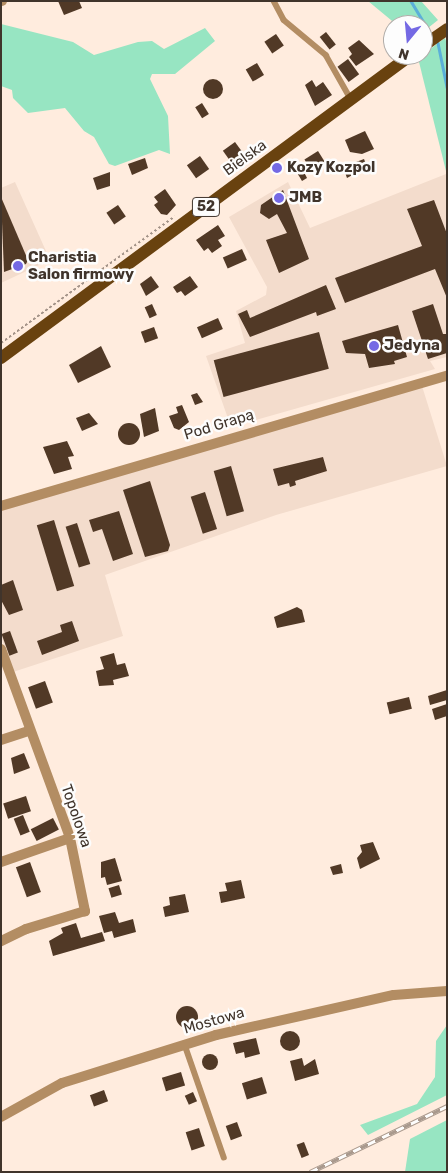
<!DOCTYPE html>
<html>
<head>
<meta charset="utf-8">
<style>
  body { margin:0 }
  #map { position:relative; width:448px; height:1173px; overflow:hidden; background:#ffecde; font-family:Rubik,sans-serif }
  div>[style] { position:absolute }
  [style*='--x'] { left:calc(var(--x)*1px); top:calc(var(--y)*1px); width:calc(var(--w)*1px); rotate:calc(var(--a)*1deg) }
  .built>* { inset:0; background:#f3dccc }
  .green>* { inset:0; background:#97e5c2 }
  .stream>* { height:2.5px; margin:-1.25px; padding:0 1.25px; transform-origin:1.25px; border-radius:1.25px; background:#5bafd9 }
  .building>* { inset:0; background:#513926; transform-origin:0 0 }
  .round { border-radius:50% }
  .path>* { height:2px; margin-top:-1px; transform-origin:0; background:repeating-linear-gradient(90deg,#a39388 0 2.5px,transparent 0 5px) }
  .service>* { height:5.5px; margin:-2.75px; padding:0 2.75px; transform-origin:2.75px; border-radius:2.75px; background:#b38d63 }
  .minor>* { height:10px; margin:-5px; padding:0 5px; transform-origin:5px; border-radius:5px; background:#b38d63 }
  .primary>* { height:12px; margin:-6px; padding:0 6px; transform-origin:6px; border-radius:6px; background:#69420f }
  .rail>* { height:4.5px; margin-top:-2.25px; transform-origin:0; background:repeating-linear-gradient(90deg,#fdfdfd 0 8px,#a9998d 0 16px); box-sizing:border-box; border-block:1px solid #a9998d }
  .dots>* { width:14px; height:14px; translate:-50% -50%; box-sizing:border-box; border:2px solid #fdfdfd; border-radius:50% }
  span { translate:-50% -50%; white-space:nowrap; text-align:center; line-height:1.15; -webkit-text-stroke:5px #fdfdfd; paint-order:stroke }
  .shield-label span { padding:1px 4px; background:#fdfdfd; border:1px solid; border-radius:4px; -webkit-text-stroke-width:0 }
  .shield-label { font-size:14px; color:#40342b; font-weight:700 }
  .street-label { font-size:15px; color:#40342b }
  .poi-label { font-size:15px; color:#40342b; font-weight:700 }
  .left { translate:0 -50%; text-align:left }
  .frame { position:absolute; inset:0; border:2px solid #40342b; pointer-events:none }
  .north { position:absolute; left:383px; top:15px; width:50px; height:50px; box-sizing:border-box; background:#fdfdfd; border:1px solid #b1ada9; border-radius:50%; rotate:197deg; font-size:14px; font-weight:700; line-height:20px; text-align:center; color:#40342b }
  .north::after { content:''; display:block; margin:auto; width:18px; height:22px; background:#7469e4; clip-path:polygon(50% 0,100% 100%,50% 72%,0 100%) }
</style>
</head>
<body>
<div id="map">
  <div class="built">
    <i style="clip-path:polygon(446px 174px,447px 357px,430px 361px,435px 369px,231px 427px,206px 356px,245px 343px,236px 311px,266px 295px,267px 287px,229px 217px,288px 182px,310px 228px)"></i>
    <i style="clip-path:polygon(15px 182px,50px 260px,1px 283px,1px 188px)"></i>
    <i style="clip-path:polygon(422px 386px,447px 466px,276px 515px,105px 575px,123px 636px,13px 672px,1px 636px,1px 509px)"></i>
  </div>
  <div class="green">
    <i style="clip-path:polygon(368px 1px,421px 1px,438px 20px,423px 32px,423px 25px,397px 25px)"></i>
    <i style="clip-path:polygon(1px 24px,73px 42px,94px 55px,138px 42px,152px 41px,164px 49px,205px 28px,215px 41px,175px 74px,152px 74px,150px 79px,168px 116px,170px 154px,159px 150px,115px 166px,109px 164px,94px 137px,84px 131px,65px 108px,28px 113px,13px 98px,12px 90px,1px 86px)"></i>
    <i style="clip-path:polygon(445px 38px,447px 44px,447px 175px,418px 58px)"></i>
    <i style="clip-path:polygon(447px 1025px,447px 1095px,368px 1135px,360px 1125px,417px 1104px,435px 1077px,436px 1041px)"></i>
    <i style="clip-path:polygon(447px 1120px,447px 1172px,405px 1172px,410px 1139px)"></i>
  </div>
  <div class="stream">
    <i style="--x:411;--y:1;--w:33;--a:59"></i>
    <i style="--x:438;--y:43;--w:45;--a:78.4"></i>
  </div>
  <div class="building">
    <i style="clip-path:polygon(58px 1px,79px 1px,82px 8px,64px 15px)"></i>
    <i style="left:326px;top:32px;width:16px;height:8px;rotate:52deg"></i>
    <i style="left:276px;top:34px;width:14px;height:14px;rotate:56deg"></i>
    <i style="clip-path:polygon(359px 40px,374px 54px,356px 66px,349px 57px,352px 54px,348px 48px)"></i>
    <i style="left:348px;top:59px;width:19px;height:13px;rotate:54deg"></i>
    <i style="left:257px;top:63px;width:14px;height:13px;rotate:60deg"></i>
    <i class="round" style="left:203px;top:79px;width:20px;height:20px"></i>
    <i style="clip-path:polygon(312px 80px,316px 87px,323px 82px,332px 95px,315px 106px,305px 85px)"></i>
    <i style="left:202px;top:103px;width:13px;height:8px;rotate:58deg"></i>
    <i style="clip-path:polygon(365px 131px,374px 149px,362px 154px,350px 152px,345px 140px)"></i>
    <i style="left:235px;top:142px;width:14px;height:15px;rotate:54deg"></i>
    <i style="left:318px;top:151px;width:15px;height:16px;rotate:58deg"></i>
    <i style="left:200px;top:156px;width:16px;height:16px;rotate:55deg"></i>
    <i style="clip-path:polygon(145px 158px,148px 168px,132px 175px,128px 164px)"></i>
    <i style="clip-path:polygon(364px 159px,367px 167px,347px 178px,343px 167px)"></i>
    <i style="clip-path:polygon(302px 168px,307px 178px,302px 181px,296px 171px)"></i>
    <i style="clip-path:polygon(110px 172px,110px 186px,97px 190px,93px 178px)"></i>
    <i style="clip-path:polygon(165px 189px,176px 205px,167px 215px,161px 214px,154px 205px,158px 202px,154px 197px)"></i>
    <i style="clip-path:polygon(283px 190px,309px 259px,279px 273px,266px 240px,287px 233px,277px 214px,269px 219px,260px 213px,261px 205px)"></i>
    <i style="clip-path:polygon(1px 197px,28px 260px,26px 264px,4px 272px)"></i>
    <i style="clip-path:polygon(434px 200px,447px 234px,447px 298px,435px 269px,345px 303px,335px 278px,422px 246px,407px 209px)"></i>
    <i style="left:118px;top:205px;width:14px;height:14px;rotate:56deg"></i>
    <i style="clip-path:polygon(218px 225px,225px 236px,218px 240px,222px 246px,212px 253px,208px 248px,204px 251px,196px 240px)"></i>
    <i style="left:242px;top:249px;width:12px;height:21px;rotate:66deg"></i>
    <i style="clip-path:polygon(151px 276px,159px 287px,146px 296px,140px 284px)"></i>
    <i style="clip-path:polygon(190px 276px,198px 287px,185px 296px,181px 291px,177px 293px,173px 287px)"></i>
    <i style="clip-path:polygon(326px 285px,336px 309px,317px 316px,316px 312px,250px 337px,238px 314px,247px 310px,250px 318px)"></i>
    <i style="left:152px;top:304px;width:12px;height:8px;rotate:66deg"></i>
    <i style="clip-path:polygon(433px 304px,443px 334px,447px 334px,447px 353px,428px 359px,412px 311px)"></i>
    <i style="left:218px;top:318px;width:12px;height:23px;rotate:66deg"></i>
    <i style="clip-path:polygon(398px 325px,407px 357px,394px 361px,395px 364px,369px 368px,365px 354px,346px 353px,342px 341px)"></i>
    <i style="left:154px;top:327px;width:12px;height:14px;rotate:70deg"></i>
    <i style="left:319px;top:332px;width:38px;height:109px;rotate:75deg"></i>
    <i style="clip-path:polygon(101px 346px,111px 367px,78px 383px,69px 365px)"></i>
    <i style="clip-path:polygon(197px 393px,203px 402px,195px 405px,191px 395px)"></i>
    <i style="clip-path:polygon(182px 405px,189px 422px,179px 430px,174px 428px,169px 416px,178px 413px,176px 407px)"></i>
    <i style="clip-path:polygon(155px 408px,159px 431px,144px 437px,140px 414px)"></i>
    <i style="clip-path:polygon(89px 413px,98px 424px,82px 431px,76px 418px)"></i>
    <i class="round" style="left:118px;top:423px;width:22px;height:22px"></i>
    <i style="clip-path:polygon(67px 441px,74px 456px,68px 457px,72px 469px,54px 474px,43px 447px)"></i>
    <i style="clip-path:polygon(323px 457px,327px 471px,295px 481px,296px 485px,290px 487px,289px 483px,278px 486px,273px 469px)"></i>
    <i style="left:231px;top:466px;width:47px;height:18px;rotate:74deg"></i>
    <i style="clip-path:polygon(150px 481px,170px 545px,168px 551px,145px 557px,123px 490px)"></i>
    <i style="left:205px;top:492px;width:39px;height:15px;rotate:72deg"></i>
    <i style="clip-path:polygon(119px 511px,133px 554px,113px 561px,102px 529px,93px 532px,89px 520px)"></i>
    <i style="left:54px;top:520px;width:69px;height:18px;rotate:73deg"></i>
    <i style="left:77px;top:523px;width:43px;height:12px;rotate:72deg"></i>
    <i style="clip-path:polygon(13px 580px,23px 610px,9px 615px,1px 600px,1px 585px)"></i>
    <i style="clip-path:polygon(297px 607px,302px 610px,305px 622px,277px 628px,274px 617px)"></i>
    <i style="clip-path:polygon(72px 621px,79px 641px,42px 655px,37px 641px,62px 632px,60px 625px)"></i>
    <i style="left:10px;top:631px;width:23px;height:9px;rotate:70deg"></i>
    <i style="clip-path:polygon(114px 653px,117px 665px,125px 663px,129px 676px,113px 680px,114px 685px,99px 686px,96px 671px,104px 669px,100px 657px)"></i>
    <i style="left:45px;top:681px;width:23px;height:18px;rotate:70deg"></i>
    <i style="clip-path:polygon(447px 690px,447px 700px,430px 705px,428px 696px)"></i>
    <i style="left:409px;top:697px;width:12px;height:23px;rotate:76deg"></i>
    <i style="clip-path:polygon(447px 704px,447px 716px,435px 720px,432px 709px)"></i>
    <i style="clip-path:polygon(24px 753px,30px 768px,14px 774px,11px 758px)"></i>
    <i style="left:26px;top:796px;width:16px;height:24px;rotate:72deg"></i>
    <i style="left:23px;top:815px;width:18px;height:10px;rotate:68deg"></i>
    <i style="left:53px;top:818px;width:13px;height:25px;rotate:63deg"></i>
    <i style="clip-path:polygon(373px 842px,380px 859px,360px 869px,357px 858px,362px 852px,360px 845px)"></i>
    <i style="clip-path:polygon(115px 858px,122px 881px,107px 885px,105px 877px,101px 878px,101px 862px)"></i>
    <i style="left:30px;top:862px;width:32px;height:15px;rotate:70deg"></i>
    <i style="clip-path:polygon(341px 864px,343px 873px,333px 875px,330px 867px)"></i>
    <i style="clip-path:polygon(241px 880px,245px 898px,221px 903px,219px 892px,227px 891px,225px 883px)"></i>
    <i style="left:119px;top:885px;width:10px;height:11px;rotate:73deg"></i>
    <i style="clip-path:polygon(185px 894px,189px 912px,165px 917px,163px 907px,170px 905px,169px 897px)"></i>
    <i style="clip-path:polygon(115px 912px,119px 923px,133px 919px,136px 932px,114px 938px,112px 931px,104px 933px,99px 916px)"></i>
    <i style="clip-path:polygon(76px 923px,81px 938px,102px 932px,105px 941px,53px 956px,49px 941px,63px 933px,61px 928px)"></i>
    <i class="round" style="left:176px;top:1006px;width:22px;height:22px"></i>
    <i class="round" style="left:280px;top:1031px;width:20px;height:20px"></i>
    <i style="clip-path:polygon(256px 1038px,260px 1054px,245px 1058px,244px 1052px,236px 1054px,233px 1043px)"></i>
    <i class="round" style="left:202px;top:1054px;width:16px;height:16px"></i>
    <i style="clip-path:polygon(302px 1058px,304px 1066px,315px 1059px,319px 1074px,295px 1081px,290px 1061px)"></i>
    <i style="left:181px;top:1072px;width:14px;height:20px;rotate:73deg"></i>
    <i style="left:262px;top:1077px;width:17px;height:21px;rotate:73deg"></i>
    <i style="left:104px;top:1090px;width:12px;height:15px;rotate:70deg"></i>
    <i style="left:193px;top:1092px;width:10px;height:9px;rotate:66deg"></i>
    <i style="left:237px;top:1122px;width:15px;height:12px;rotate:70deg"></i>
    <i style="left:199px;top:1128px;width:19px;height:14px;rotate:72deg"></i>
    <i style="left:304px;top:1142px;width:14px;height:8px;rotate:69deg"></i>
  </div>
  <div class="path">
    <i style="--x:1;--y:343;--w:215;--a:-36.1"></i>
  </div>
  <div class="service">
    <i style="--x:274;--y:1;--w:21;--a:62"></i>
    <i style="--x:284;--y:20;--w:55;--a:39.8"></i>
    <i style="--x:326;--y:55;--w:51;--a:60.4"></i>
    <i style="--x:185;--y:1045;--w:119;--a:70.8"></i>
  </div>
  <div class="minor">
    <i style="--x:1;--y:1;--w:1;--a:0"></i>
    <i style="--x:1;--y:506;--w:465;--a:-16.3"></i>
    <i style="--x:1;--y:649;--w:201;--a:69.9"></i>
    <i style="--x:70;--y:838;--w:75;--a:78.4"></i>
    <i style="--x:85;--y:911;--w:62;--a:163"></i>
    <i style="--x:26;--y:929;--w:28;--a:154"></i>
    <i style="--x:1;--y:740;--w:28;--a:-18"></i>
    <i style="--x:1;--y:862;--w:73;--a:-19.2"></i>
    <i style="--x:1;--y:1117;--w:70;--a:-29.1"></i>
    <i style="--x:62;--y:1083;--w:161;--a:-17.3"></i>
    <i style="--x:216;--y:1035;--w:182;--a:-12.7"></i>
    <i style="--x:394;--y:995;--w:53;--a:-4.3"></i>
  </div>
  <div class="primary">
    <i style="--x:423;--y:46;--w:29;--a:-35"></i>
    <i style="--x:1;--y:358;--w:510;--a:-36.47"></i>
  </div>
  <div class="rail">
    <i style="--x:310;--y:1172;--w:152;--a:-25.7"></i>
  </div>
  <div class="dots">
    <i style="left:277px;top:168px;background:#7469e4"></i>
    <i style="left:279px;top:198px;background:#7469e4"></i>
    <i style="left:18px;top:266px;background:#7469e4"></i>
    <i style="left:374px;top:346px;background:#7469e4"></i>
  </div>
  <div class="shield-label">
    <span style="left:206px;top:207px">52</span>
  </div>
  <div class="street-label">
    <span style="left:245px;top:158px;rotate:-36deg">Bielska</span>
    <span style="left:219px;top:425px;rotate:-17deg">Pod Grapą</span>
    <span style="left:76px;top:816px;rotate:71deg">Topolowa</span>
    <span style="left:214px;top:1021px;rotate:-16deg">Mostowa</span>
  </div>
  <div class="poi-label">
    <span class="left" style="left:287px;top:168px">Kozy Kozpol</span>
    <span class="left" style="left:289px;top:198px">JMB</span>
    <span class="left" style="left:28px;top:266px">Charistia<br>Salon firmowy</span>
    <span class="left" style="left:384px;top:346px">Jedyna</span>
  </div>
  <div class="frame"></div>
  <div class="north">N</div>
</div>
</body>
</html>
